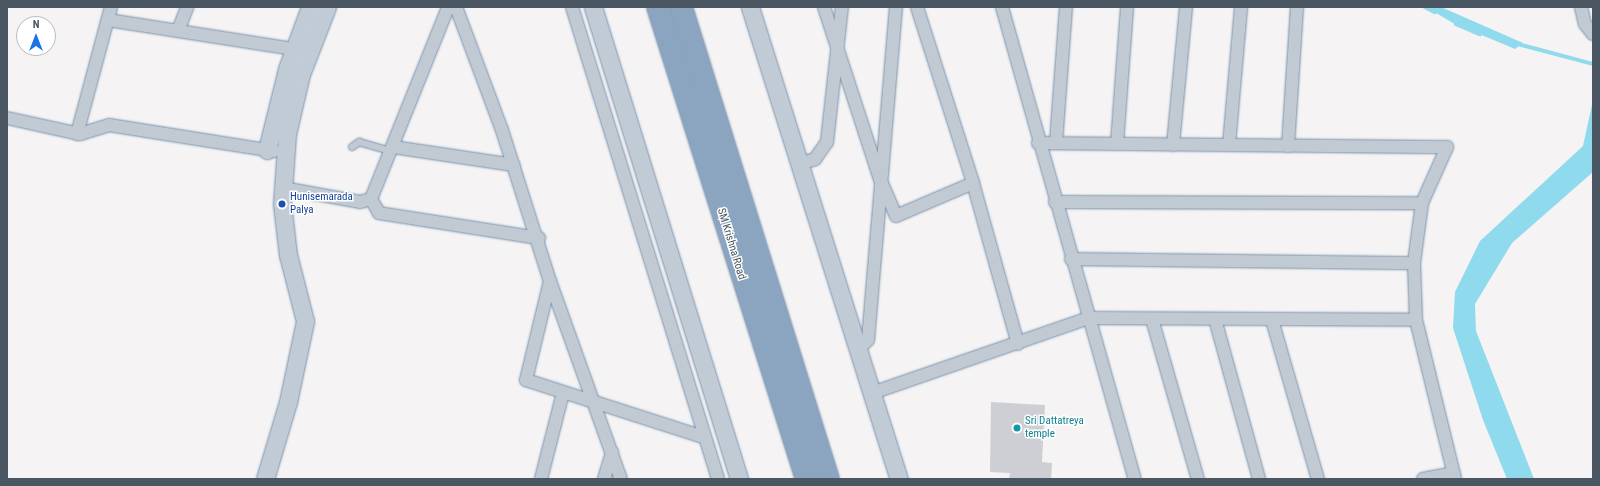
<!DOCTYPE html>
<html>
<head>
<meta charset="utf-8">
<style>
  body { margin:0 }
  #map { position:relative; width:1600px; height:486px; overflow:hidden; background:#f5f3f3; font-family:"Roboto Condensed",sans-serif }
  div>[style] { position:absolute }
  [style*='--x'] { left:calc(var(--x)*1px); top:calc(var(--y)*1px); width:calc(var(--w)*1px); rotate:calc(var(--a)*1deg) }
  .water>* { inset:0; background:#90daee }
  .stream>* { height:3.5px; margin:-1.75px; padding:0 1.75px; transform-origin:1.75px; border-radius:1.75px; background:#90daee }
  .building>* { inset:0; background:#cdcfd5 }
  .roads { filter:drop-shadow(0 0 1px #7690ad) drop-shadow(0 0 1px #7690ad) }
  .lane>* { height:6px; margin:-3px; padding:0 3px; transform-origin:3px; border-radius:3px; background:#c1cad2 }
  .street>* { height:12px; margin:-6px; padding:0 6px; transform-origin:6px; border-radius:6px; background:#c1cad2 }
  .secondary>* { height:17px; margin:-8.5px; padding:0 8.5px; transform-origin:8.5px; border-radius:8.5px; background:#c1cbd6 }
  .highway>* { height:22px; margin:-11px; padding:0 11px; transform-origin:11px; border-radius:11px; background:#8ba5c1 }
  .dots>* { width:11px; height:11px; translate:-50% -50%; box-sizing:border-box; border:2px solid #fff; border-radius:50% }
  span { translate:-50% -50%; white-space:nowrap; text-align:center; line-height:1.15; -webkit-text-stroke:3px #fff; paint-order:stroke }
  .transit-label { font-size:11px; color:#164399 }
  .left { translate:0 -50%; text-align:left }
  .street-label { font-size:11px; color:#4a5661 }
  .culture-label { font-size:11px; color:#0d838f }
  .frame { position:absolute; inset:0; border:8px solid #4a5661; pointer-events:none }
  .north { position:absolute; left:16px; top:16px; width:40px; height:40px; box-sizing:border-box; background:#fff; border:1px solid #b7bbc0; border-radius:50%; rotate:0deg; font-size:11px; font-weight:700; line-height:16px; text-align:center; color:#4a5661 }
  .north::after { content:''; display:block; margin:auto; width:14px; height:18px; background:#1a73e8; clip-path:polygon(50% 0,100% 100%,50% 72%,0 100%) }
</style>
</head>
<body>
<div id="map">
  <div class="water">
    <i style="clip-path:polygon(1426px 7px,1441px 7px,1523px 43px,1515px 49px,1453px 23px)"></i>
    <i style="clip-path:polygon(1593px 100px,1593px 172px,1512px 243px,1475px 304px,1476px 331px,1534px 479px,1507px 479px,1483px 420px,1453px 328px,1455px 292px,1480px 241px,1583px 146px)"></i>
  </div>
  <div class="stream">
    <i style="--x:1425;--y:7;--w:11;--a:27"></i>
    <i style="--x:1456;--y:24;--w:26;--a:23"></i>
    <i style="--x:1518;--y:44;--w:78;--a:14.9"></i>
  </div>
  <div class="building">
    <i style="clip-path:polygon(991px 402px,1045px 405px,1042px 462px,1052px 463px,1051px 479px,1009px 479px,1010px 473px,990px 472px)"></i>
  </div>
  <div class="roads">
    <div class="lane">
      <i style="--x:352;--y:147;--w:9;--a:-36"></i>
      <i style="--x:359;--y:142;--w:33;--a:16"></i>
    </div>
    <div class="street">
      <i style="--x:456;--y:7;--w:131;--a:69.5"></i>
      <i style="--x:502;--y:130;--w:158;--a:72.4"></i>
      <i style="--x:550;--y:281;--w:102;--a:103.6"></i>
      <i style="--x:526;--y:380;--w:187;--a:17.8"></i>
      <i style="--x:572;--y:7;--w:494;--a:72.8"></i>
      <i style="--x:824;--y:7;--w:181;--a:72"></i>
      <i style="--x:880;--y:179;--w:40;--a:66.6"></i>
      <i style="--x:896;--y:216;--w:84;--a:-23.2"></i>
      <i style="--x:917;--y:7;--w:185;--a:72.3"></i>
      <i style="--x:973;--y:183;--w:167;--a:74.4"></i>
      <i style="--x:1002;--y:7;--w:490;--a:74.3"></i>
      <i style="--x:1581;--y:7;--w:17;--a:77"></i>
      <i style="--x:1585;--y:24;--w:13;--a:51"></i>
      <i style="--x:108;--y:20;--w:187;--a:8.9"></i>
      <i style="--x:178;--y:31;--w:26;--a:-69"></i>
      <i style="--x:7;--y:118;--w:75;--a:12.4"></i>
      <i style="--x:80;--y:134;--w:30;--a:-17"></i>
      <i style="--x:109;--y:125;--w:167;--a:9"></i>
      <i style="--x:77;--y:134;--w:131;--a:-75"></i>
      <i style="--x:1038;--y:143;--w:409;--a:0.6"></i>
      <i style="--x:1447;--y:147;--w:61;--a:114.1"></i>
      <i style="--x:1422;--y:203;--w:61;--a:97.6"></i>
      <i style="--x:1414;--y:263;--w:57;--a:88"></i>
      <i style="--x:1416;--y:320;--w:164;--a:76.2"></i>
      <i style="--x:1056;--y:143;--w:136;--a:-85.8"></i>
      <i style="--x:1117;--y:144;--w:137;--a:-85.8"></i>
      <i style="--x:1173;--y:145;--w:139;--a:-84.6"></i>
      <i style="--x:1229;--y:145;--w:139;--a:-85"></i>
      <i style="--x:1288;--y:146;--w:139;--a:-86.3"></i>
      <i style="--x:393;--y:147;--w:122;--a:8.5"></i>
      <i style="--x:800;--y:164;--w:16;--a:-18"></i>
      <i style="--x:815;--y:159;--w:21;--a:-55"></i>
      <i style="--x:827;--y:142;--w:136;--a:-83.7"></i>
      <i style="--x:283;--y:188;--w:78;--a:10.3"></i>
      <i style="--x:360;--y:202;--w:11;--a:-15"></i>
      <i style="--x:371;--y:199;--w:207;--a:-68.1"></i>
      <i style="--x:371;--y:199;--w:16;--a:60"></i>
      <i style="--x:379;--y:213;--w:162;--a:8.9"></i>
      <i style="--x:1055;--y:202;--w:367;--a:0.2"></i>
      <i style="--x:1071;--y:259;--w:343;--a:0.7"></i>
      <i style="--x:550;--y:281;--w:210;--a:70.3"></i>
      <i style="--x:1152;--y:319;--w:166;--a:74"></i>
      <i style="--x:1215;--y:319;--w:166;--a:74.6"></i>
      <i style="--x:1272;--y:320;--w:166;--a:73.9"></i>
      <i style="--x:858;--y:349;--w:13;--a:-42"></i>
      <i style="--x:868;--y:340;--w:334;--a:-85.2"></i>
      <i style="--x:872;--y:393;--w:229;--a:-19.1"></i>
      <i style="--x:1088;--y:318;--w:328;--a:0.3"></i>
      <i style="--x:541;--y:479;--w:89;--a:-75.7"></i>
      <i style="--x:604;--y:479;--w:28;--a:-73"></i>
      <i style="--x:1423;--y:479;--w:31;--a:-11"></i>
    </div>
    <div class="secondary">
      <i style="--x:593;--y:7;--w:494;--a:72.8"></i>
      <i style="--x:750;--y:7;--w:495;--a:72.5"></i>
      <i style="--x:267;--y:150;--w:83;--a:-76.1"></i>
      <i style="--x:287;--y:69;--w:66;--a:-69.6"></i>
      <i style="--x:265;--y:479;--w:80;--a:-73.4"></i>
      <i style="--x:288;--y:402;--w:83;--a:-78.1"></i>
      <i style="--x:305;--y:321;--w:68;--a:-104.4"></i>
      <i style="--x:288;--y:255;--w:51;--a:-96.7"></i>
      <i style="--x:282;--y:204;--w:70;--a:-85.9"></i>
      <i style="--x:287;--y:134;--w:62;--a:-76.9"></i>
      <i style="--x:301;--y:74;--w:72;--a:-68.8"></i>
    </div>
    <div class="highway">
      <i style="--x:658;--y:7;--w:495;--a:72.5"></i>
      <i style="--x:681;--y:7;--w:494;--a:72.7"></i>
    </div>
  </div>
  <div class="dots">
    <i style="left:282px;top:204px;background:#1a4fb4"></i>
    <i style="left:1017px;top:428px;background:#0f9aa8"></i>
  </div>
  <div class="transit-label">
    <span class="left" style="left:290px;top:204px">Hunisemarada<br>Palya</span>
  </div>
  <div class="street-label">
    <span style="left:731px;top:244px;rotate:73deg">SM Krishna Road</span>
  </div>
  <div class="culture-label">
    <span class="left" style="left:1025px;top:428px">Sri Dattatreya<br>temple</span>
  </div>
  <div class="frame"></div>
  <div class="north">N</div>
</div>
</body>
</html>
